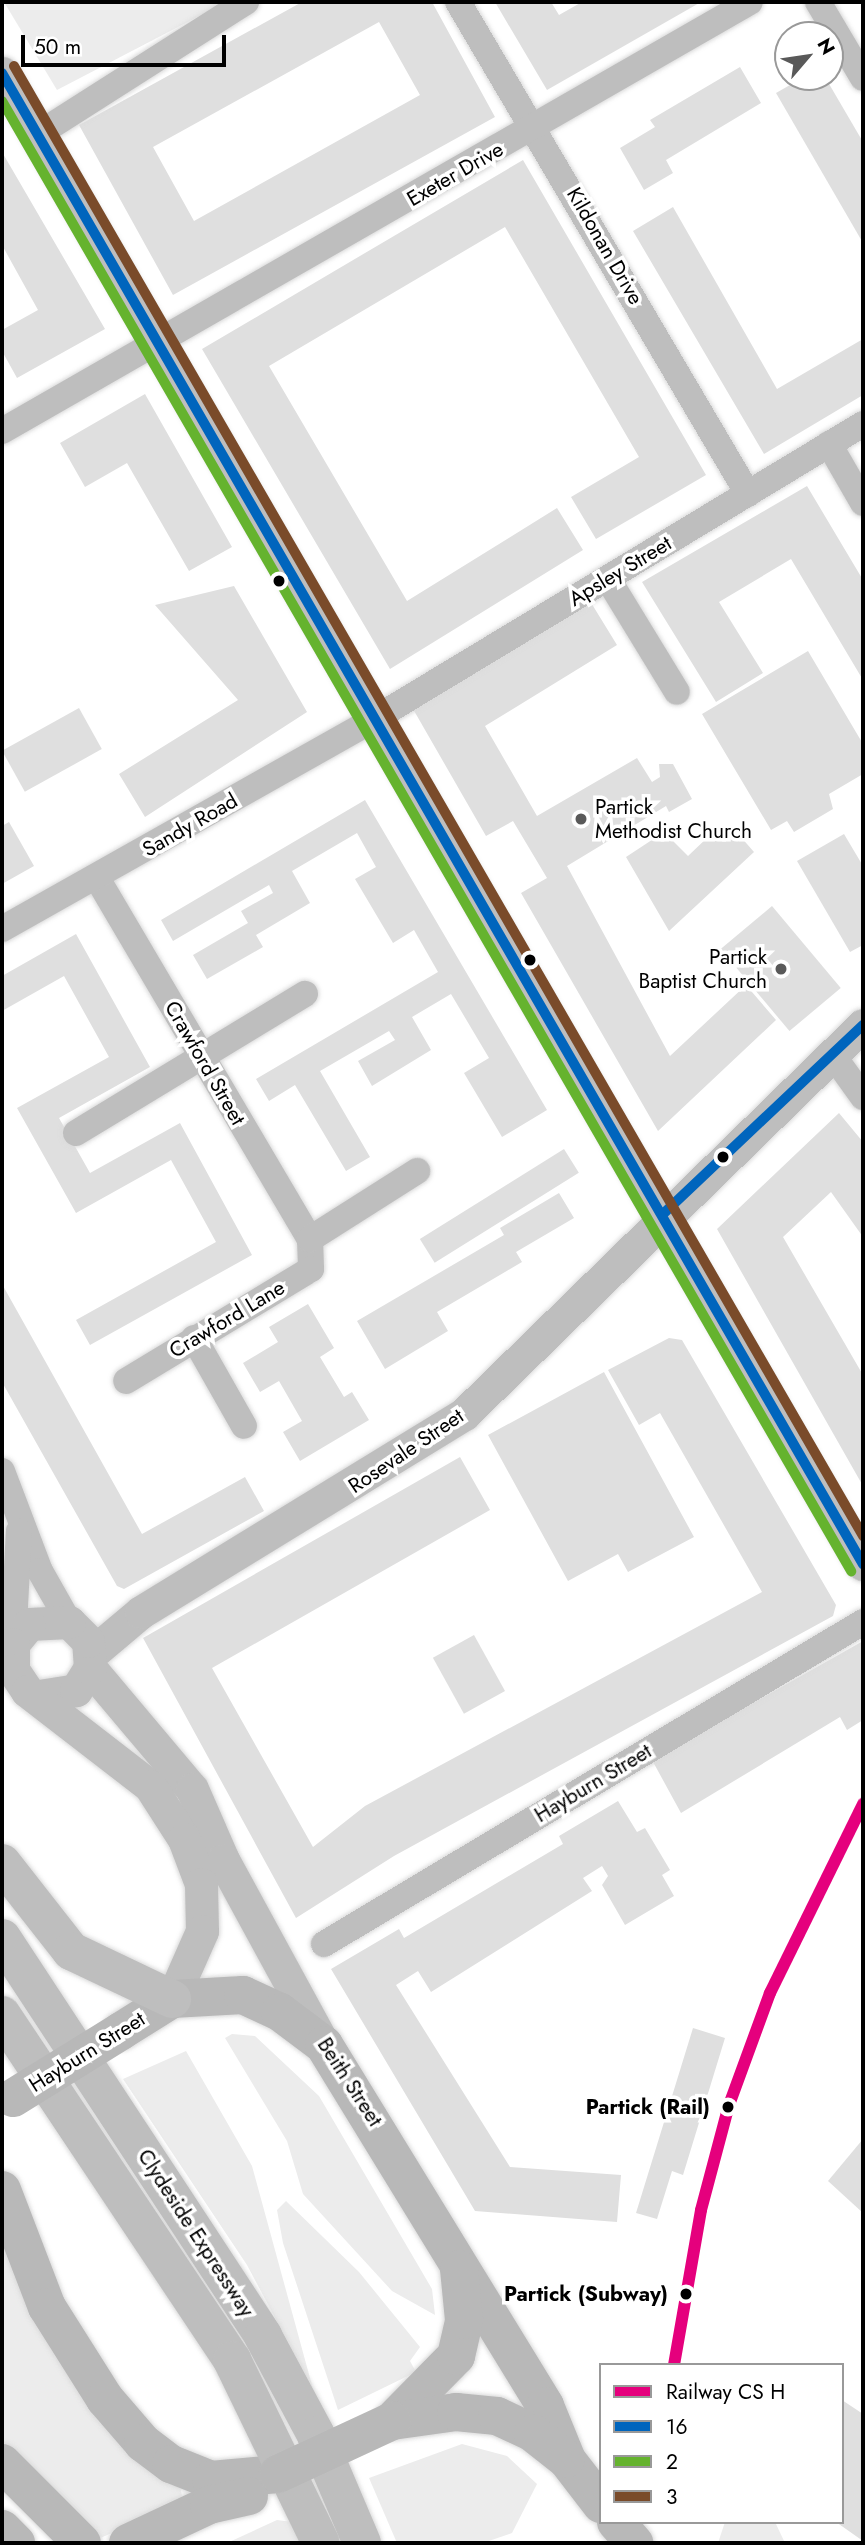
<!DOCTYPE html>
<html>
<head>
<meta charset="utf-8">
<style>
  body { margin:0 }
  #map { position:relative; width:865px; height:2545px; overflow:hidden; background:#fff; font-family:Jost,sans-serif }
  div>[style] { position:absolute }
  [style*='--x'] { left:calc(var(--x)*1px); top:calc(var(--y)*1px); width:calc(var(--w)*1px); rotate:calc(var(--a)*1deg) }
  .green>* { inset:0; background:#ececec }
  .building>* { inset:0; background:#dfdfdf; transform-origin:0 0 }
  .roads { filter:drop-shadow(0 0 2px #dbdbdb) drop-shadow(0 0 2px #dbdbdb) }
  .minor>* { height:26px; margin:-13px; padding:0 13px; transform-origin:13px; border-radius:13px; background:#bebebe }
  .tertiary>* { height:33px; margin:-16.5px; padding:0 16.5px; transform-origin:16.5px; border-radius:16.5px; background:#bebebe }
  .secondary>* { height:38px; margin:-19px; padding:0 19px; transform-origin:19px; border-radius:19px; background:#b8b8b8 }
  .primary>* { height:38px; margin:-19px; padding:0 19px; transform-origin:19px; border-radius:19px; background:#bebebe }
  .secondary-bridge>* { height:38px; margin:-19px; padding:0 19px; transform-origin:19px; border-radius:19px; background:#b8b8b8 }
  .bus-1>* { height:10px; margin:-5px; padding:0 5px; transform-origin:5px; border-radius:5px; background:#0065bd }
  .bus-2>* { height:10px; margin:-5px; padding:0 5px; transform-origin:5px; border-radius:5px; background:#65b32e }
  .bus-3>* { height:10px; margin:-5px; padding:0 5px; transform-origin:5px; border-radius:5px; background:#7a4b2a }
  .rail-1>* { height:12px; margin:-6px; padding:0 6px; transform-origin:6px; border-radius:6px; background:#e5007d }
  .dots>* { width:19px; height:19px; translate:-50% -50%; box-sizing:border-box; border:4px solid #fff; border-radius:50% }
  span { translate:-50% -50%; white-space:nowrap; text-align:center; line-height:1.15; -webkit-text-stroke:7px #fff; paint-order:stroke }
  .street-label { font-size:21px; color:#000 }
  .poi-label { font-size:21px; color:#000 }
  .left { translate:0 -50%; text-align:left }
  .right { translate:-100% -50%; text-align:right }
  .stop-label { font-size:21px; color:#000; font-weight:700 }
  .frame { position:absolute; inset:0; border:4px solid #000; pointer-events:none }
  .legend { position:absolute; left:599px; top:2363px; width:245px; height:161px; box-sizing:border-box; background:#fff; border:2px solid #999; margin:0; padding:9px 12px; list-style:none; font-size:21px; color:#000 }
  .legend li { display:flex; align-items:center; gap:14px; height:35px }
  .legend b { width:35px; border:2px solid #999 }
  .north { position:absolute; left:774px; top:21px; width:70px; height:70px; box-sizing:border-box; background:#fff; border:2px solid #999; border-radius:50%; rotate:61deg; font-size:19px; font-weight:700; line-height:28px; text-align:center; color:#000 }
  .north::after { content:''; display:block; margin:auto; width:24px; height:32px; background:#595959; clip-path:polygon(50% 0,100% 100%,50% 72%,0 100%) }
  .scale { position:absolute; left:21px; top:35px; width:205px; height:32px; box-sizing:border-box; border:4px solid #000; border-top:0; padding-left:9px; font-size:21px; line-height:24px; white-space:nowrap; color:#000; -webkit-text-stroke:5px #fff; paint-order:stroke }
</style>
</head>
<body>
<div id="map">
  <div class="green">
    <i style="clip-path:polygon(4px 2px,226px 2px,57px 90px)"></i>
    <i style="clip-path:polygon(232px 2034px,255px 2036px,319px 2096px,432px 2289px,435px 2315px,392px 2291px,303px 2194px,287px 2141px,225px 2038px)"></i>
    <i style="clip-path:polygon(186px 2051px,252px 2166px,313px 2389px,247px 2265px,123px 2079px)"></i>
    <i style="clip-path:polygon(286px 2201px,359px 2272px,420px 2347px,410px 2361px,416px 2372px,338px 2410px,283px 2243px,277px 2210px)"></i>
    <i style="clip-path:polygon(2px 2241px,180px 2486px,182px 2496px,174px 2506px,98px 2539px,2px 2441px)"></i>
    <i style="clip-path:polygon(462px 2444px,507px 2456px,537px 2484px,512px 2533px,483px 2543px,397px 2543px,369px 2478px)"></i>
    <i style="clip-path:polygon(277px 2520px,292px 2522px,300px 2543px,227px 2543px)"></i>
    <i style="clip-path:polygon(725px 2522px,775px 2522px,785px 2543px,718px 2543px)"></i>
  </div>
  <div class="building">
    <i style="clip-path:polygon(evenodd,302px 2px,432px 2px,495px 117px,173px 295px,79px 125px,302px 2px,379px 22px,420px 95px,194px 221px,153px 147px,379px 22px)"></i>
    <i style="clip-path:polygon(495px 2px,551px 2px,559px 15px,582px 2px,701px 2px,547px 90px)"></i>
    <i style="clip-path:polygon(740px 67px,761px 103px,666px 160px,673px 173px,644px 190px,620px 148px,655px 127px,650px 120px)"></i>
    <i style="clip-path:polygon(804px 77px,825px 77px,863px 142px,863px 243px,776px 93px)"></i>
    <i style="clip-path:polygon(2px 152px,105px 329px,17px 378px,2px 351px,2px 330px,38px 310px,2px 245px)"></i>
    <i style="clip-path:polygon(523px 160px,706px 475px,596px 539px,571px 497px,639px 457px,505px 227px,269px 366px,407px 601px,557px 508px,583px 550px,390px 669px,202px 349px)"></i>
    <i style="clip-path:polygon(673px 207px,777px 389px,863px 339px,863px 395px,764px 454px,633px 231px)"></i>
    <i style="clip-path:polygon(145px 394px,232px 547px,189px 571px,127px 463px,85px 487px,60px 443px)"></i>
    <i style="clip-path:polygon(807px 486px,863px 580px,863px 680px,791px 559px,719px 602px,763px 673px,716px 702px,642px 582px)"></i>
    <i style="clip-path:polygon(234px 586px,307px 712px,145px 817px,119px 774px,238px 700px,155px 605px)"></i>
    <i style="clip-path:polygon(590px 601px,617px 645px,485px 726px,537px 816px,637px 758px,652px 782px,660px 777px,659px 764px,673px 764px,692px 799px,669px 812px,666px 806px,567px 866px,670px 1056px,746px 985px,776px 1020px,658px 1131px,521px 893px,547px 878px,513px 821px,486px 836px,413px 709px)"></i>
    <i style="clip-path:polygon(808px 651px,863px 744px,863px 774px,829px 794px,833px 809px,794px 832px,787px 821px,771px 830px,702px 714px)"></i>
    <i style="left:79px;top:708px;width:47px;height:88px;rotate:61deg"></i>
    <i style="clip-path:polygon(365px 800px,547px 1110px,502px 1137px,464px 1073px,489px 1058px,451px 994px,412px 1017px,431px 1050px,372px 1086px,358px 1061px,395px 1040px,389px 1031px,320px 1071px,370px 1157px,346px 1171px,295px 1085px,269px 1101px,256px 1079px,438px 972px,414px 930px,393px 943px,355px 879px,376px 867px,357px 833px,292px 871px,310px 903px,256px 935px,263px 947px,207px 979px,193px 955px,248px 923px,241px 911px,273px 893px,269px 885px,173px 941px,161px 920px)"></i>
    <i style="clip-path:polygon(9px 822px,34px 866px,2px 884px,2px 826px)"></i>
    <i style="clip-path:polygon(664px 832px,688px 856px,709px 836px,740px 836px,754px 852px,669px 931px,626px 857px)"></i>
    <i style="clip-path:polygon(844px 834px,863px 866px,863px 945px,850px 952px,797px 861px)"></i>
    <i style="left:772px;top:906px;width:107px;height:67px;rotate:50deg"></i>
    <i style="clip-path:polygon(76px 934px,150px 1067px,59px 1118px,90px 1173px,180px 1123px,252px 1255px,90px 1345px,76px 1320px,216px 1242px,171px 1160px,76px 1213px,17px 1108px,109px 1057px,64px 976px,2px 1011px,2px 976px)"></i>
    <i style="clip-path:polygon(839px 1113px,863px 1142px,863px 1237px,831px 1192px,783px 1237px,863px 1375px,863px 1486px,717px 1229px)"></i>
    <i style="left:564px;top:1149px;width:28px;height:170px;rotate:58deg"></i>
    <i style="clip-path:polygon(559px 1193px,574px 1218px,516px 1252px,522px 1262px,437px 1312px,448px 1331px,385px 1369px,357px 1321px,504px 1235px,500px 1228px)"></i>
    <i style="clip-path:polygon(2px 1284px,142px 1534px,245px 1477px,264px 1511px,124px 1589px,117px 1586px,2px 1382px)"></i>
    <i style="clip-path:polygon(308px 1304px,334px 1348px,320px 1357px,344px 1397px,352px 1392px,369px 1420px,300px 1461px,283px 1432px,302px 1421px,279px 1381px,260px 1392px,243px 1363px,278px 1342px,269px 1327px)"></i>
    <i style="clip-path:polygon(669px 1338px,682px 1340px,836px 1605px,833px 1616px,394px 1856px,296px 1918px,143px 1638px,460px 1457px,490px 1510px,212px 1668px,313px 1847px,365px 1806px,762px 1592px,660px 1413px,639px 1425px,608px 1370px)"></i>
    <i style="clip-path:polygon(604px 1372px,694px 1537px,628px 1572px,618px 1554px,568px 1581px,488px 1435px)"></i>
    <i style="left:474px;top:1635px;width:64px;height:47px;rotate:61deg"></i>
    <i style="clip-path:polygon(863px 1641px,863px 1720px,847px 1730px,840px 1717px,681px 1813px,652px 1760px)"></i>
    <i style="clip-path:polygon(618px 1801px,637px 1832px,645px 1828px,670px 1870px,662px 1875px,674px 1896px,625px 1925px,602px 1885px,608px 1876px,602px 1866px,583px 1878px,592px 1891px,431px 1992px,418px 1971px,396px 1985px,510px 2167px,621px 2175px,617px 2222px,475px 2211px,331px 1969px,399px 1929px,404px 1938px,563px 1844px,559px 1836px)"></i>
    <i style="clip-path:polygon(693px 2028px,725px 2038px,683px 2175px,672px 2171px,657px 2219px,636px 2213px)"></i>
    <i style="clip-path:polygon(863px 2139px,863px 2213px,828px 2181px)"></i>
    <i style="clip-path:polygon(842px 2400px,863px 2414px,863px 2541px,836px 2522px,842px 2522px)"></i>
  </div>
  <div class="roads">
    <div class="minor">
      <i style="--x:458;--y:2;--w:571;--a:59.48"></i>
      <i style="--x:818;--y:2;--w:88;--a:59.4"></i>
      <i style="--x:37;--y:135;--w:248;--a:-32.5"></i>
      <i style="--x:2;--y:431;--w:862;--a:-29.84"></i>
      <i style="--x:829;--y:444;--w:68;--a:60"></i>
      <i style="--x:608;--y:579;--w:132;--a:58.6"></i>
      <i style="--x:97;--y:878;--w:419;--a:59.5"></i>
      <i style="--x:310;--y:1239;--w:30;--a:88"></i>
      <i style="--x:311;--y:1269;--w:216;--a:148.8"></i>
      <i style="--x:2;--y:929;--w:429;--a:-29.4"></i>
      <i style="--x:376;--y:718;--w:569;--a:-31.12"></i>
      <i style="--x:832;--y:1054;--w:53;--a:54.2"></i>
      <i style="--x:76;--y:1133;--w:268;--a:-31.3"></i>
      <i style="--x:310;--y:1239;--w:127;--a:-32.4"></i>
      <i style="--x:194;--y:1338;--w:101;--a:60.4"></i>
      <i style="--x:2;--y:1471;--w:107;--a:69.2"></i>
      <i style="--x:40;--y:1571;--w:59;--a:60.4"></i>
      <i style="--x:13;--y:1644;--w:113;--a:-87"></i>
      <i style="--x:324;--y:1944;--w:628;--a:-30.85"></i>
    </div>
    <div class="tertiary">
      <i style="--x:2;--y:73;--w:1722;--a:60"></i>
      <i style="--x:91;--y:1654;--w:65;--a:-40"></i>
      <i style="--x:141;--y:1612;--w:379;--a:-31.5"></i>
      <i style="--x:464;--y:1414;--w:557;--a:-44.27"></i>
      <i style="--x:90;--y:1668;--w:158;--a:49.9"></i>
      <i style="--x:192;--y:1789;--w:77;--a:66.4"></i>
      <i style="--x:223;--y:1860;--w:211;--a:61.4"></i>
      <i style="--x:39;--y:1696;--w:37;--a:-9"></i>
      <i style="--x:76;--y:1690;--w:26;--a:-58"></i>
      <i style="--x:90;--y:1668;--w:27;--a:-94"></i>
      <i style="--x:88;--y:1641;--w:27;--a:-135"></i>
      <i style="--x:69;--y:1622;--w:40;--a:177.1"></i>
      <i style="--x:29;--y:1624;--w:26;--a:129"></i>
      <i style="--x:13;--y:1644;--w:26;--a:90"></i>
      <i style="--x:13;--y:1670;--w:25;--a:56"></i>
      <i style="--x:27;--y:1691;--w:155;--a:37.7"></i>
      <i style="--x:150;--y:1786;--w:63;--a:57.3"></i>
      <i style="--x:184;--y:1839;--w:48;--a:69.3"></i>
      <i style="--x:201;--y:1884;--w:47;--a:88.8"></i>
      <i style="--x:202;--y:1931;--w:74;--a:113.8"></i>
    </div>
    <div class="secondary">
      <i style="--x:121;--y:2031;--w:60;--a:-32.1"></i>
      <i style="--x:172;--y:1999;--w:71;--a:-3.2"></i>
      <i style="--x:243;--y:1995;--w:41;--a:24.7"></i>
      <i style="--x:280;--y:2012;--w:55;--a:36.9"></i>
      <i style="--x:324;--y:2045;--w:423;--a:58.5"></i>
      <i style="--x:545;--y:2406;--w:58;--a:67.8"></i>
      <i style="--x:567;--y:2460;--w:56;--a:52.3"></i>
      <i style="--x:2;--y:2190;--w:125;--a:69"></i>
      <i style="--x:47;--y:2307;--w:109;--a:57.8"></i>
      <i style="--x:105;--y:2399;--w:58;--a:49.2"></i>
      <i style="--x:143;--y:2443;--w:35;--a:37"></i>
      <i style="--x:171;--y:2464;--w:43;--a:21.8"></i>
      <i style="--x:211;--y:2480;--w:67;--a:-5.1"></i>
      <i style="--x:392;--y:2421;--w:91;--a:-45.4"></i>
      <i style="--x:456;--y:2356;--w:37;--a:-77"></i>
      <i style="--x:464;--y:2320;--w:51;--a:-95.6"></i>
      <i style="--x:392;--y:2421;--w:65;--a:-8"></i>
      <i style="--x:456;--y:2412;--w:41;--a:5.6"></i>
      <i style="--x:497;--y:2416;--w:40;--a:25"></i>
      <i style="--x:533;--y:2433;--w:42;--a:38.2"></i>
      <i style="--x:2;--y:2463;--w:113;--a:45"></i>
      <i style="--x:616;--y:2522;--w:28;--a:49"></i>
      <i style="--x:2;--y:2529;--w:20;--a:45"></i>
      <i style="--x:128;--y:2543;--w:89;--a:-25.1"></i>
      <i style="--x:209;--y:2505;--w:41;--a:-12.7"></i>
    </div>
    <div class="primary">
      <i style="--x:2;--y:1863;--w:112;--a:51.9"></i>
      <i style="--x:71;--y:1951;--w:112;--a:25.4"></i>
      <i style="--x:2;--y:1938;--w:476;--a:56.7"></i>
      <i style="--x:263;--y:2336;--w:112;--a:61.8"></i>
      <i style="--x:316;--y:2435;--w:117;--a:66.9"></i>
      <i style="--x:2;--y:2015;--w:415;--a:56.3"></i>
      <i style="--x:232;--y:2360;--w:203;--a:64.1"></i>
    </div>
  </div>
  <div class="secondary-bridge">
    <i style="--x:13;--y:2098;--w:127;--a:-31.8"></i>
    <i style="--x:278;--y:2474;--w:126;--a:-24.9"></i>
  </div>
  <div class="bus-1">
    <i style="--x:2;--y:73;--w:1722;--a:60"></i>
    <i style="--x:663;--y:1214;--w:275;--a:-43.4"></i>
  </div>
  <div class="bus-2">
    <i style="--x:2;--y:101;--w:1698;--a:59.99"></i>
  </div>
  <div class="bus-3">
    <i style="--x:14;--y:66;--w:1698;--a:59.99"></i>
  </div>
  <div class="rail-1">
    <i style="--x:674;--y:2365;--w:157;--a:-80.1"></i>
    <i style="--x:701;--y:2210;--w:109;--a:-75.1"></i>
    <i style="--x:729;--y:2105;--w:119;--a:-69.9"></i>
    <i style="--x:770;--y:1993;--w:211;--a:-63.8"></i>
  </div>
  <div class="dots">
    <i style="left:279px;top:581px;background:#000"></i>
    <i style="left:581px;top:819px;background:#595959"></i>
    <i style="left:530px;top:960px;background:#000"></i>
    <i style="left:781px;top:969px;background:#595959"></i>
    <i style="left:723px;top:1157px;background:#000"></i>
    <i style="left:728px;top:2107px;background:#000"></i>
    <i style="left:686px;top:2294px;background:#000"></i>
  </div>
  <div class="street-label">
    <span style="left:455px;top:174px;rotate:-30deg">Exeter Drive</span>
    <span style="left:605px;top:246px;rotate:60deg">Kildonan Drive</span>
    <span style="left:620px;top:571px;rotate:-31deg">Apsley Street</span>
    <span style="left:190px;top:825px;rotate:-30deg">Sandy Road</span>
    <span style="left:205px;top:1063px;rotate:60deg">Crawford Street</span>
    <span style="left:227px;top:1319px;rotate:-31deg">Crawford Lane</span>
    <span style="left:406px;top:1451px;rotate:-34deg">Rosevale Street</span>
    <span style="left:593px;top:1783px;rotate:-31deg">Hayburn Street</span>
    <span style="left:87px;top:2052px;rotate:-32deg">Hayburn Street</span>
    <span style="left:350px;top:2082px;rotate:57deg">Beith Street</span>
    <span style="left:196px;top:2233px;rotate:57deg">Clydeside Expressway</span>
  </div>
  <div class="poi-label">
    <span class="left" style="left:595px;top:819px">Partick<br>Methodist Church</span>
    <span class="right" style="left:767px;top:969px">Partick<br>Baptist Church</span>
  </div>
  <div class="stop-label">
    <span class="right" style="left:710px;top:2107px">Partick (Rail)</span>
    <span class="right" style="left:668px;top:2294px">Partick (Subway)</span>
  </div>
  <div class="frame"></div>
  <ul class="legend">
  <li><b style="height:9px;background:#e5007d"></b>Railway CS H</li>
  <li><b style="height:9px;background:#0065bd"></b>16</li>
  <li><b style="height:9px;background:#65b32e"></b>2</li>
  <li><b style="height:9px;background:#7a4b2a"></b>3</li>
  </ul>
  <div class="north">N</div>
  <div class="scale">50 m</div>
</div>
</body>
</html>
